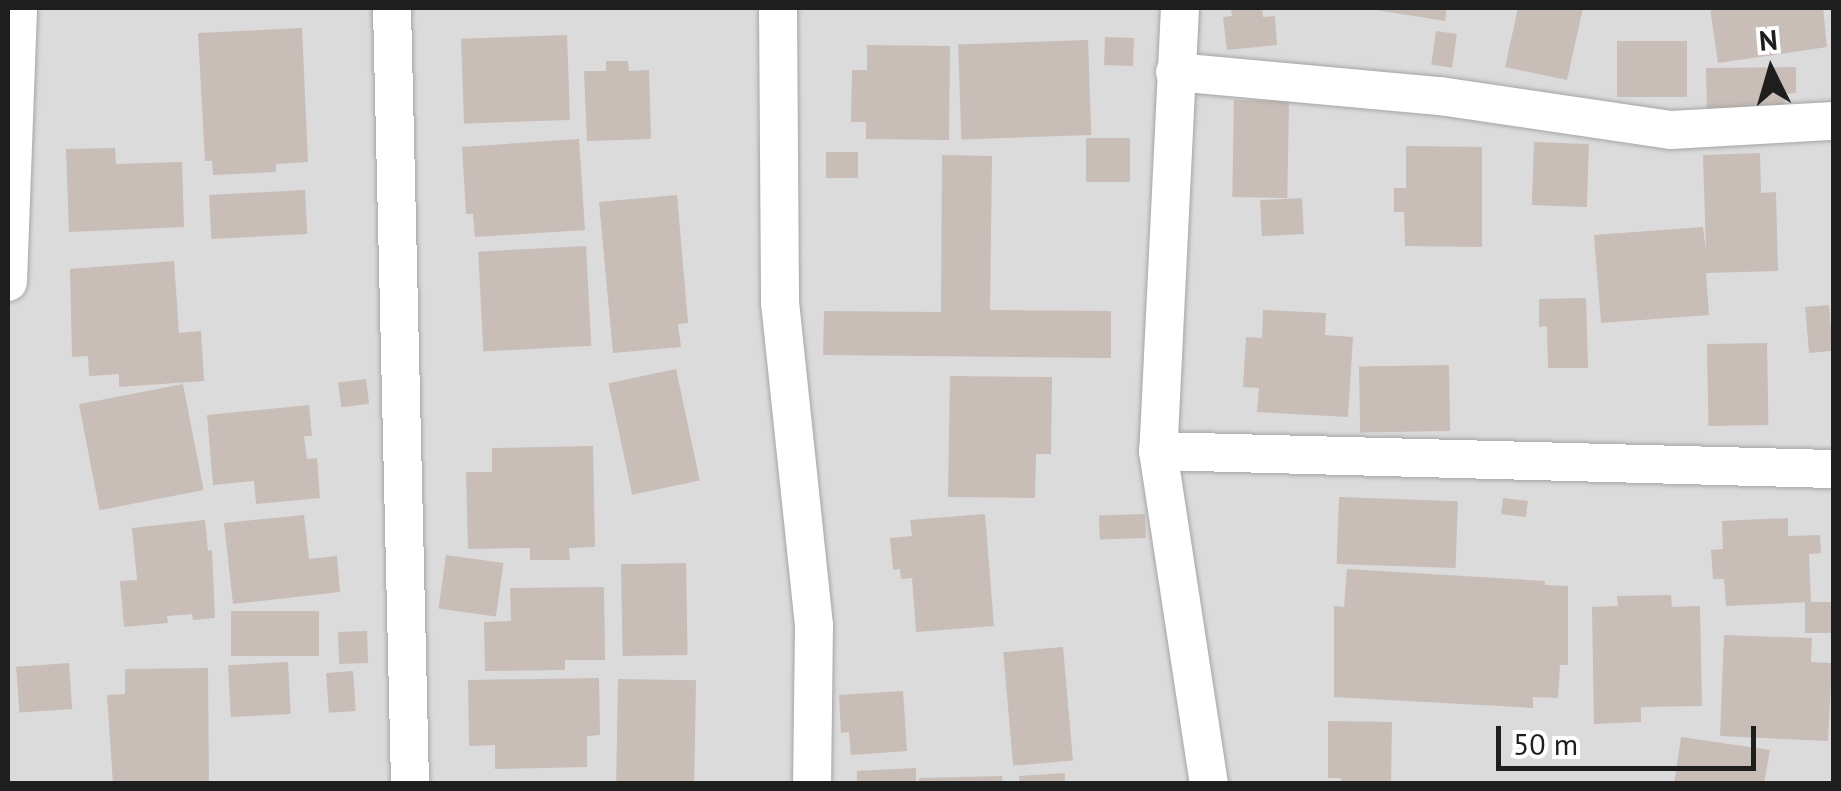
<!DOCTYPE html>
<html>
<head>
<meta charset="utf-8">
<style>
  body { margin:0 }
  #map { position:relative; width:1841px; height:791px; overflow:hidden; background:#f0ebe4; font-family:"PT Sans",sans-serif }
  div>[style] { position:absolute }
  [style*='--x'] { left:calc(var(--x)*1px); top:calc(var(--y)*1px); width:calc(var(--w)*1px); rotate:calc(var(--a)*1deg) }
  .residential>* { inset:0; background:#dcdbdb; transform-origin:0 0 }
  .building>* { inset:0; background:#c8bdb7; transform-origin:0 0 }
  .roads { filter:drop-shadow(0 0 2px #a5a5a5) drop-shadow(0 0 2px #a5a5a5) }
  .minor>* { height:38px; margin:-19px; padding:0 19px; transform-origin:19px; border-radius:19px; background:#fff }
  span { translate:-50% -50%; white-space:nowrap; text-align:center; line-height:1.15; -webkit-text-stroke:8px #fff; paint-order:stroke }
  .frame { position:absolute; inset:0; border:10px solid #1e1e1e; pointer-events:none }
  .north { position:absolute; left:1721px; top:20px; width:100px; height:100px; -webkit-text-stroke:8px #fff; paint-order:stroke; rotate:355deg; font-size:28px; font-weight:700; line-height:40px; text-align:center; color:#1e1e1e }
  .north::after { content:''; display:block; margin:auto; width:35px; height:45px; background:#1e1e1e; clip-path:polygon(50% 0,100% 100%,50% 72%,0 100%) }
  .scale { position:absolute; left:1496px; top:726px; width:260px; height:45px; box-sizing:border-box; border:5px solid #1e1e1e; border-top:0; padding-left:12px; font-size:30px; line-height:35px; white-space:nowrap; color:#1e1e1e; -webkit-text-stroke:8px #fff; paint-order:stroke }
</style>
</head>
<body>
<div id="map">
  <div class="residential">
    <i style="left:8px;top:8px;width:1825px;height:775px"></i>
  </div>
  <div class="building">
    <i style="clip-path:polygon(1231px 8px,1262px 8px,1263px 17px,1275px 16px,1277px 45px,1227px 50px,1223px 17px,1232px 16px)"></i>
    <i style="clip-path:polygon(1364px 8px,1447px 8px,1445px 21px)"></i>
    <i style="clip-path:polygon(1518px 8px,1583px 8px,1567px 80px,1505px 67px)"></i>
    <i style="clip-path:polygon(1710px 8px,1823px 8px,1827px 47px,1718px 63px)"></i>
    <i style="clip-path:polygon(302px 28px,308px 162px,276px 164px,276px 172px,213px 175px,212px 161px,205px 161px,198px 33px)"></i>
    <i style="left:1436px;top:31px;width:21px;height:34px;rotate:8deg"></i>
    <i style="left:567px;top:35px;width:85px;height:106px;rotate:88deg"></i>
    <i style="left:1105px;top:37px;width:29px;height:28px;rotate:2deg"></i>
    <i style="left:1088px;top:40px;width:95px;height:130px;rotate:88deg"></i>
    <i style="left:1617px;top:41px;width:70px;height:56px"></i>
    <i style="clip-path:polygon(867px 45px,950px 46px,949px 140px,866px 139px,866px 122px,851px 122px,852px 70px,867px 70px)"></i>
    <i style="clip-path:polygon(606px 61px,628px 61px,629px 71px,649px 70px,651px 139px,587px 141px,584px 71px,606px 71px)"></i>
    <i style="clip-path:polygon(1796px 67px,1796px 93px,1785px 94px,1785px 118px,1707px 118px,1706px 68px)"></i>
    <i style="left:1234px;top:100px;width:55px;height:97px;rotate:1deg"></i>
    <i style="left:1086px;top:138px;width:44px;height:44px"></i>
    <i style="clip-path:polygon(579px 139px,585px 230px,475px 237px,473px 214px,466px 214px,462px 147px)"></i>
    <i style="left:1534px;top:142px;width:55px;height:63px;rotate:2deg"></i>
    <i style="clip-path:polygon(1406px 146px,1482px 147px,1482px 247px,1405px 246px,1404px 212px,1394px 212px,1394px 188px,1406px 188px)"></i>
    <i style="clip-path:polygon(115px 148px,116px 164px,182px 162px,184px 227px,69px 232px,66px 149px)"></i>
    <i style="left:826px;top:152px;width:32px;height:26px"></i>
    <i style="clip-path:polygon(1760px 153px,1761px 193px,1776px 192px,1778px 271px,1706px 273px,1709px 315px,1601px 323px,1594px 235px,1703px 227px,1706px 252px,1703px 155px)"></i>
    <i style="clip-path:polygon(942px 155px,992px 156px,990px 310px,1111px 311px,1111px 358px,823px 355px,824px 311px,941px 312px)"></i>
    <i style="left:305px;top:190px;width:44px;height:96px;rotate:87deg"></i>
    <i style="clip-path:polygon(677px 195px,688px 323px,678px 324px,681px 347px,613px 353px,599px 202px)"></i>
    <i style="left:1302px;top:198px;width:36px;height:42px;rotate:87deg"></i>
    <i style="left:586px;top:246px;width:100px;height:108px;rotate:87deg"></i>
    <i style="clip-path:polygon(174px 261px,179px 333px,201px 331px,204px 381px,119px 387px,119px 374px,89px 376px,88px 356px,72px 357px,70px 269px)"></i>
    <i style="clip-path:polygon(1586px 298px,1588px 368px,1548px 368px,1547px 326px,1539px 327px,1539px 299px)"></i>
    <i style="left:1829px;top:305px;width:46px;height:24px;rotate:85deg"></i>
    <i style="clip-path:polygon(1263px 310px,1326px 313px,1325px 335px,1353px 337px,1348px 417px,1257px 412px,1259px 388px,1243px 387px,1246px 337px,1262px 338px)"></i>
    <i style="left:1767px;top:343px;width:82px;height:60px;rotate:89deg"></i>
    <i style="left:1449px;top:365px;width:66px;height:90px;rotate:89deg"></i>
    <i style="left:676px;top:369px;width:114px;height:69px;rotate:78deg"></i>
    <i style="clip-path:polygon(950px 376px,1052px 377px,1051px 454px,1036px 454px,1035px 498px,948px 497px)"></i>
    <i style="left:366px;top:379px;width:25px;height:28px;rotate:83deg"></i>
    <i style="left:183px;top:384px;width:108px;height:106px;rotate:79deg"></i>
    <i style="clip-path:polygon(309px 405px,312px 436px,304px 436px,307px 459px,317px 458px,320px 498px,256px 504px,254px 481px,213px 485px,207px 415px)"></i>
    <i style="clip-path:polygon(593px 446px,595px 547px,569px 548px,570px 560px,530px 560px,530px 548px,468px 549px,466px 472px,492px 472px,492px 448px)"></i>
    <i style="left:1339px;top:497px;width:119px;height:67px;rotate:2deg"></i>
    <i style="left:1503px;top:498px;width:25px;height:16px;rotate:7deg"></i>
    <i style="clip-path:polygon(985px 514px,994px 626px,916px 632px,912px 578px,901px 579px,900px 569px,893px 570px,890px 538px,912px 536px,910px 520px)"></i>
    <i style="left:1145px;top:514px;width:24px;height:46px;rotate:88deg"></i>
    <i style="clip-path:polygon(304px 515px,309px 559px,337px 556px,340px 592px,233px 604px,224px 523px)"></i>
    <i style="clip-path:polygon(1788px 518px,1788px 536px,1820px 535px,1821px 553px,1809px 554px,1811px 602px,1726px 606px,1724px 579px,1713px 579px,1711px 550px,1723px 549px,1722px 521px)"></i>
    <i style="clip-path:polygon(205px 520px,208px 551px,212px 550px,215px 618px,193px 620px,192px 614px,167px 616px,168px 623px,124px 627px,120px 581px,137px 580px,132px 528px)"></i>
    <i style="left:446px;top:555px;width:58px;height:54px;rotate:8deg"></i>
    <i style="left:686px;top:563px;width:92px;height:65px;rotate:89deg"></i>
    <i style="clip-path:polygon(1347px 569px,1545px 581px,1545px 585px,1568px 586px,1568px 665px,1560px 665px,1558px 698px,1533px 697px,1533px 708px,1334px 697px,1334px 606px,1344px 607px)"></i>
    <i style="clip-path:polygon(604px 587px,605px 660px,565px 660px,565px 670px,485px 671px,484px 622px,511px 621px,510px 588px)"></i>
    <i style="clip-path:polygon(1671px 595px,1672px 607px,1700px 606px,1702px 706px,1641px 707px,1641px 722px,1594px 724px,1592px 607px,1618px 606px,1617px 596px)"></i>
    <i style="left:1834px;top:602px;width:31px;height:29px;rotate:90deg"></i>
    <i style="left:231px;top:611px;width:88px;height:45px"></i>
    <i style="left:367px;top:631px;width:32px;height:29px;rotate:88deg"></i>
    <i style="clip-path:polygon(1724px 635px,1812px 638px,1811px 662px,1832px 663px,1828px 741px,1720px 736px)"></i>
    <i style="left:1063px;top:647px;width:114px;height:60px;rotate:85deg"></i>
    <i style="left:288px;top:662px;width:52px;height:60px;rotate:87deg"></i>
    <i style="left:69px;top:663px;width:46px;height:53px;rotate:86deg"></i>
    <i style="clip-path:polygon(208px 668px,209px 784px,113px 784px,107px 695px,125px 694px,125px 669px)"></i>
    <i style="left:353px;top:671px;width:40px;height:27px;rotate:86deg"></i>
    <i style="clip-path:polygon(599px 678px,600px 735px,587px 736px,587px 767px,495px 769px,495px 745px,469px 746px,468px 680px)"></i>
    <i style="left:618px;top:679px;width:78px;height:105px;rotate:1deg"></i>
    <i style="clip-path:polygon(903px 691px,907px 751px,851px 755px,849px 732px,841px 733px,839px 695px)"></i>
    <i style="clip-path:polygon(1328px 721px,1392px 722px,1391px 784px,1341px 784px,1341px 778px,1328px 778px)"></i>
    <i style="clip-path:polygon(1681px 737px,1770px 750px,1764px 784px,1674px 784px)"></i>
    <i style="clip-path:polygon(916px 768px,916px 784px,857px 784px,857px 771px)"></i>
    <i style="clip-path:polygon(1065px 773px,1065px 784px,1020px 784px,1019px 776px)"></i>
    <i style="clip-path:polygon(1002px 776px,1003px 784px,919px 784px,919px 778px)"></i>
  </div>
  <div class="roads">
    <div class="minor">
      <i style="--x:392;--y:8;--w:776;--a:88.67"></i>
      <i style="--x:778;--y:8;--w:294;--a:89.6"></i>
      <i style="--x:780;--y:302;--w:325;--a:84"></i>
      <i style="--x:814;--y:625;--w:159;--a:90.7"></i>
      <i style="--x:1180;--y:8;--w:444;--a:92.8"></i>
      <i style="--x:1158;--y:451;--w:337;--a:81.3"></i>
      <i style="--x:1175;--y:72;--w:266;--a:5.2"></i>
      <i style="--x:1440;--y:96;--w:233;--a:8.4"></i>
      <i style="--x:1671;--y:130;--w:163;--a:-3.2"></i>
      <i style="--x:8;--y:282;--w:274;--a:-87.9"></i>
      <i style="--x:1158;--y:451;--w:676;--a:1.53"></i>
    </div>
  </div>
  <div class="frame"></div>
  <div class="north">N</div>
  <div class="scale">50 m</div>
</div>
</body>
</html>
